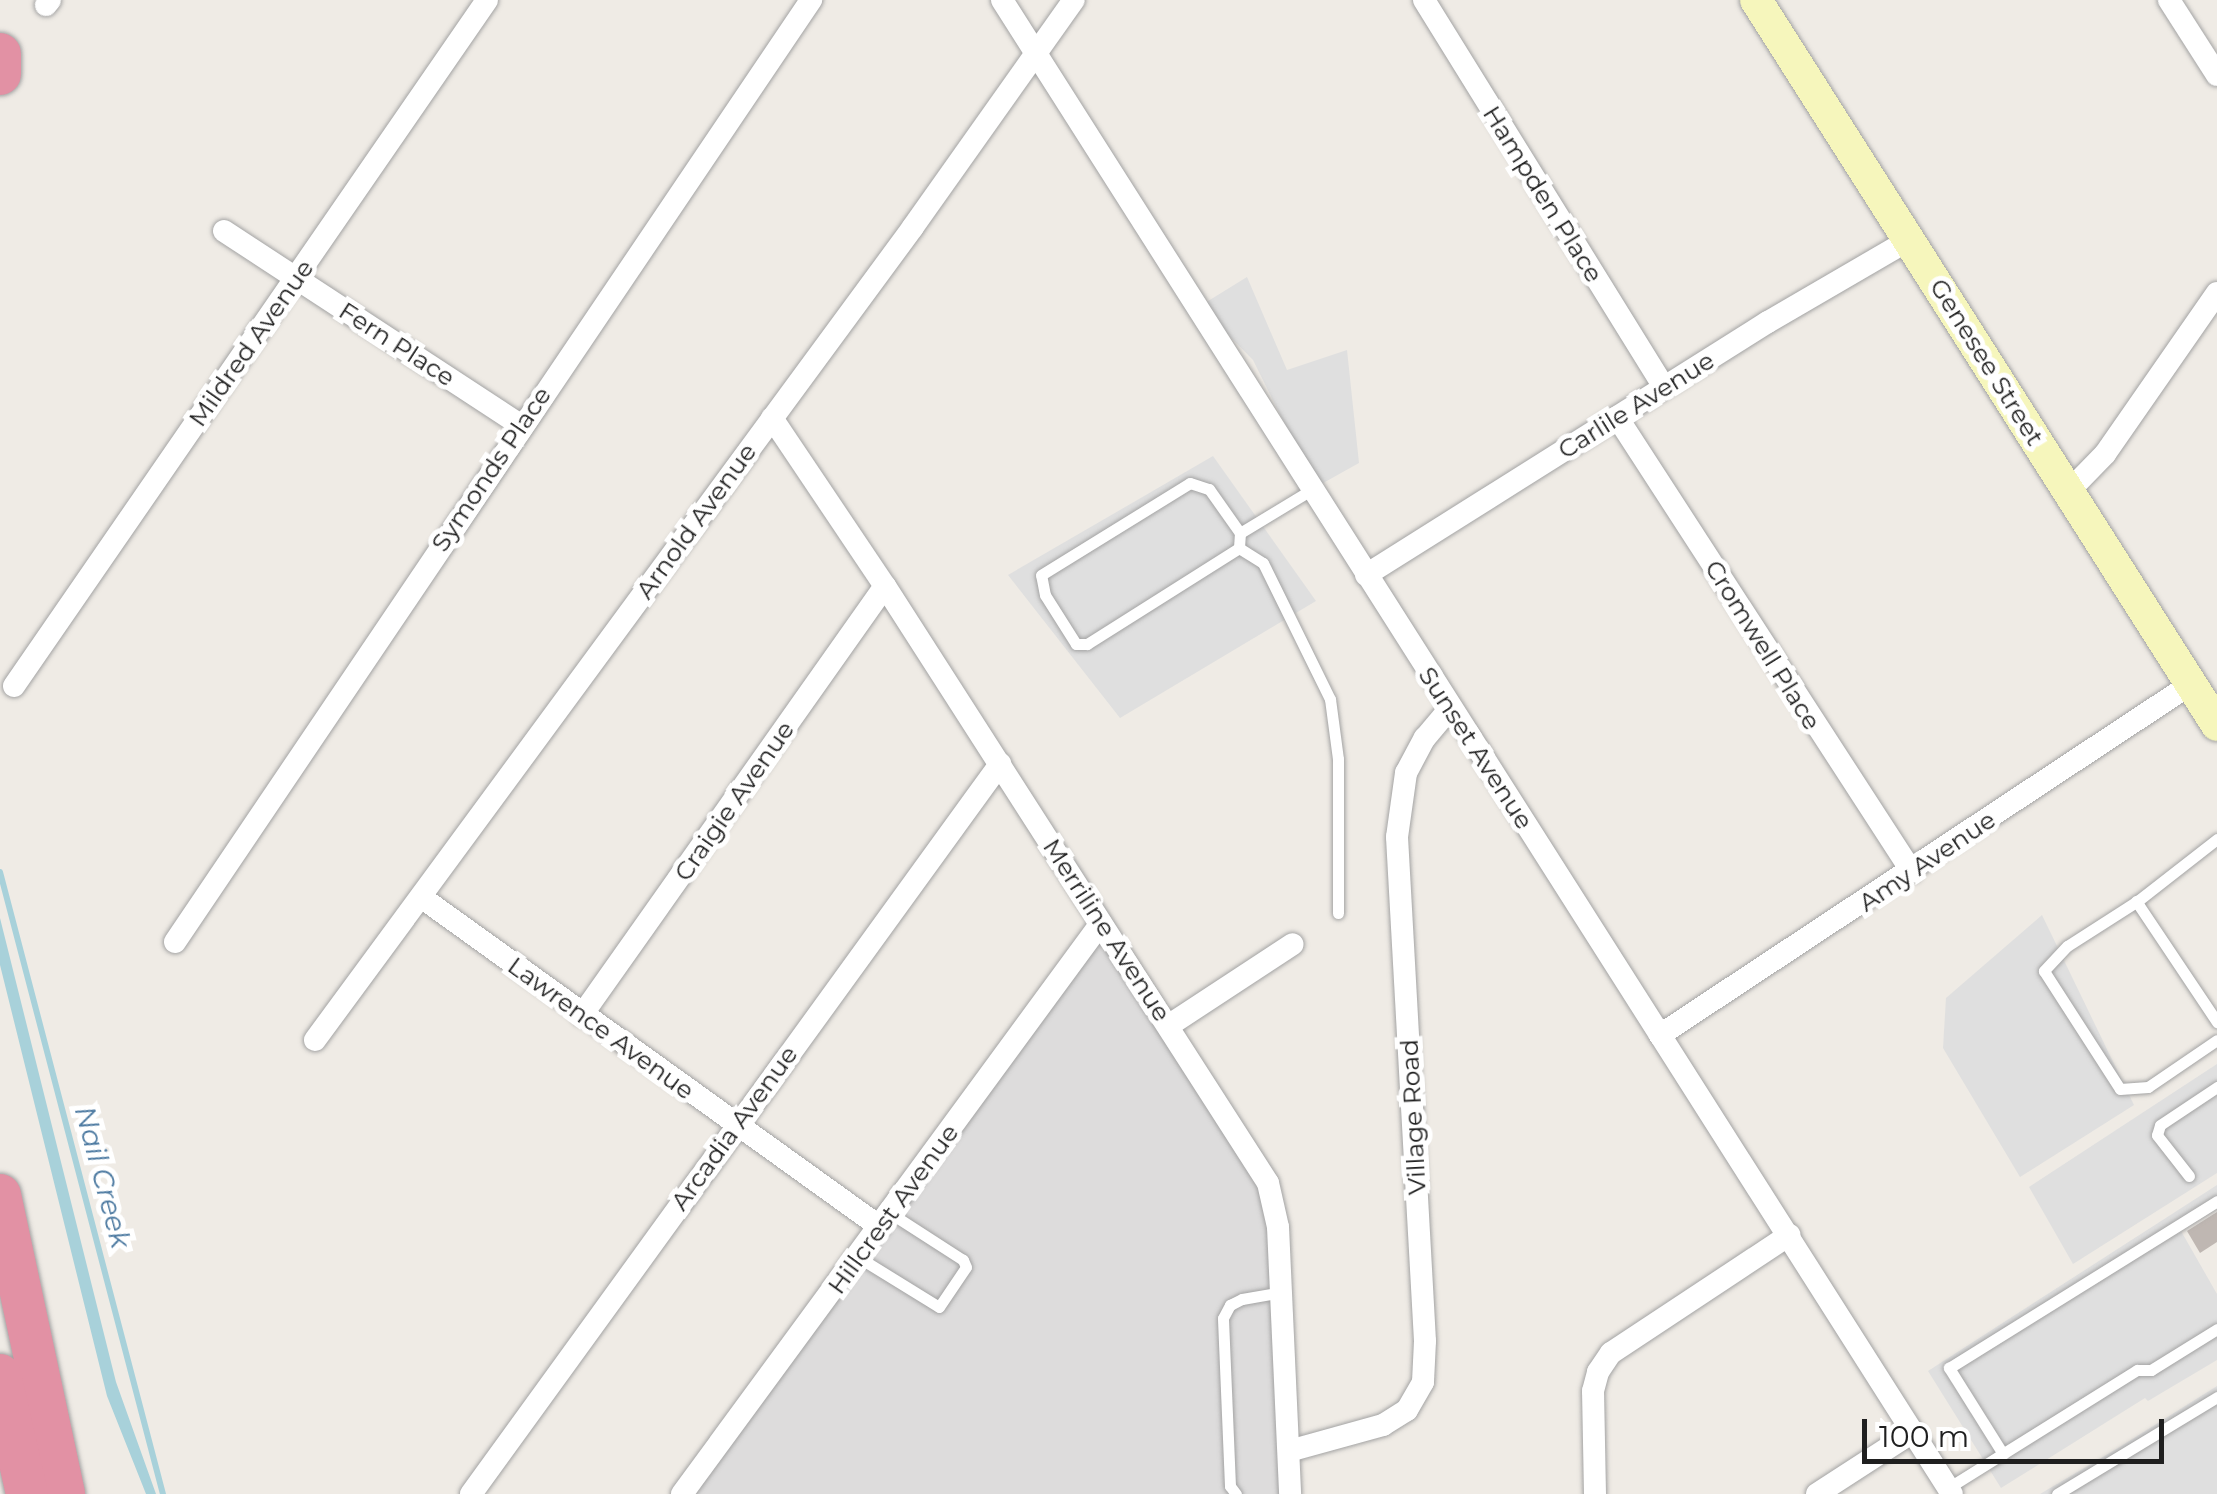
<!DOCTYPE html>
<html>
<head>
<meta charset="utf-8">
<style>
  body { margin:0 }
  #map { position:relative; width:2217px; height:1494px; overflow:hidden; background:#efebe5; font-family:Montserrat,sans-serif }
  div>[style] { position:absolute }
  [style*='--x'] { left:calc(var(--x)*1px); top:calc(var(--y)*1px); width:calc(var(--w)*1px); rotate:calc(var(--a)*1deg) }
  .residential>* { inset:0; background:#dddcdc }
  .parking>* { inset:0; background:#dfdfdf }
  .water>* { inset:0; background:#a8d1da }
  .stream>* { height:6px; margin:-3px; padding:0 3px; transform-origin:3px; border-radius:3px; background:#a8d1da }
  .building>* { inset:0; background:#bfb7b2 }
  .roads { filter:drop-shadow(0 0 2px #a3a3a3) drop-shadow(0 0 2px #a3a3a3) }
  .service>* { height:11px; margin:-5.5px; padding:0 5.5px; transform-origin:5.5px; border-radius:5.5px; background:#fff }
  .minor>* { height:22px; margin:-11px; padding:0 11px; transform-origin:11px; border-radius:11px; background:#fff }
  .secondary>* { height:32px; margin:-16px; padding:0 16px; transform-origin:16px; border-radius:16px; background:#f6f6bc }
  .motorway>* { height:42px; margin:-21px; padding:0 21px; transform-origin:21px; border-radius:21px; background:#e291a4 }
  span { translate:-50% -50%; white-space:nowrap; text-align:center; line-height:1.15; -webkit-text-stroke:10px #fff; paint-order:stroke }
  .street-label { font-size:25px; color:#1f1f1f }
  .water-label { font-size:28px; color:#4d7aa1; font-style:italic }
  .scale { position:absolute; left:1862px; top:1419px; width:302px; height:45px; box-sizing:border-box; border:5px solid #1f1f1f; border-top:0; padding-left:12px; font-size:30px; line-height:35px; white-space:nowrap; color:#1f1f1f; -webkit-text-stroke:8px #fff; paint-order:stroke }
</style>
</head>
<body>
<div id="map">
  <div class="residential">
    <i style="clip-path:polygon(1101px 923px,1268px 1183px,1290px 1494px,682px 1494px)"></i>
  </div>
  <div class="parking">
    <i style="clip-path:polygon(1247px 277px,1287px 370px,1347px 350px,1359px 463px,1316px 487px,1253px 360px,1200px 306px)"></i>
    <i style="clip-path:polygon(1213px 456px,1316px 601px,1120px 718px,1008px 575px)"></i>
    <i style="clip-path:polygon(2042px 915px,2134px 1105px,2020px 1177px,1943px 1048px,1946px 998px)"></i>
    <i style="clip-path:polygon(2217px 1064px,2217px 1173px,2073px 1264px,2029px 1187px)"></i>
    <i style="clip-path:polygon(2217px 1185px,2217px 1209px,2181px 1231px,2217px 1294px,2217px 1360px,2148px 1401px,2145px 1398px,2001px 1488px,1928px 1371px)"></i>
    <i style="clip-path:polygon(2217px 1386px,2217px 1494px,2040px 1494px,2118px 1448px)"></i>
  </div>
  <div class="water">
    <i style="clip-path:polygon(0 918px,116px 1382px,156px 1494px,146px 1494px,107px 1396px,0 965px)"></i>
  </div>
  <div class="stream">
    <i style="--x:0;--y:872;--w:643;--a:75.32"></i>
  </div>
  <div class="building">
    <i style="clip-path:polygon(2217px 1212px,2217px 1242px,2200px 1253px,2187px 1231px)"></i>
  </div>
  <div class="roads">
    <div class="service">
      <i style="--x:1240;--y:533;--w:15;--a:94"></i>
      <i style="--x:1239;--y:548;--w:180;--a:147.7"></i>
      <i style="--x:1087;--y:644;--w:11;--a:180"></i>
      <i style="--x:1076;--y:644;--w:58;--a:-122.3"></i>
      <i style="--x:1045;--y:595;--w:20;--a:-101"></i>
      <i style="--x:1041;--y:575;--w:175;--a:-31.7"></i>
      <i style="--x:1190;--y:483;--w:20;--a:18"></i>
      <i style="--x:1209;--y:489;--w:54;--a:54.8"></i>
      <i style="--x:1240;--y:533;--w:83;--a:-31.2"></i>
      <i style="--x:1239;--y:548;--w:28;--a:32"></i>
      <i style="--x:1263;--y:563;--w:152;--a:63.8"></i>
      <i style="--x:1330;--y:699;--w:61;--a:82.4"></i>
      <i style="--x:1338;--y:759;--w:154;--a:90"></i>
      <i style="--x:2217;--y:839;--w:99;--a:142"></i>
      <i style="--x:2139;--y:900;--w:85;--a:147.4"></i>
      <i style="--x:2067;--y:946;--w:34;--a:133"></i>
      <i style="--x:2044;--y:971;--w:140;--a:57.2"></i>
      <i style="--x:2120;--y:1089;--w:28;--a:-4"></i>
      <i style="--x:2148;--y:1087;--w:83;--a:-34.3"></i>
      <i style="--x:2136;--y:901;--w:146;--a:56.2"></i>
      <i style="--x:2189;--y:1176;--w:52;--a:-128"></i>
      <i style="--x:2157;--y:1135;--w:10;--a:-73"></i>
      <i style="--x:2160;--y:1125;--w:69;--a:-33.7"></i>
      <i style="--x:858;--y:1257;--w:95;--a:31.7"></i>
      <i style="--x:939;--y:1307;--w:48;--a:-56"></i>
      <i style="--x:966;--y:1267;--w:8;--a:-113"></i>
      <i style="--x:963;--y:1260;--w:87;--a:-147.2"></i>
      <i style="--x:2003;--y:1454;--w:102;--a:-122.1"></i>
      <i style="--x:1949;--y:1368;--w:316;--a:-31.9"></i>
      <i style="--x:1948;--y:1488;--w:223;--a:-32"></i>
      <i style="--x:2137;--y:1370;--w:14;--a:0"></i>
      <i style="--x:2151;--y:1370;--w:78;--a:-31.8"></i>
      <i style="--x:1236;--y:1494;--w:10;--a:-127"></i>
      <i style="--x:1230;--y:1486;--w:168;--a:-92.4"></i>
      <i style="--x:1223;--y:1318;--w:15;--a:-62"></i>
      <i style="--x:1230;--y:1305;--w:13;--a:-27"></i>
      <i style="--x:1242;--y:1299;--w:40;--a:-10"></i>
      <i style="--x:2057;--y:1494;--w:187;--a:-31.2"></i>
    </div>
    <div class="minor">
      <i style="--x:1002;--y:0;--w:1770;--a:57.55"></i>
      <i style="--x:1424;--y:0;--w:455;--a:58.2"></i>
      <i style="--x:2169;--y:0;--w:89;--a:57.4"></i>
      <i style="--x:46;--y:5;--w:6;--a:-51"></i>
      <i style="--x:224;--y:231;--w:354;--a:33.2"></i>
      <i style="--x:1617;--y:417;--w:542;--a:57.04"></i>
      <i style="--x:772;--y:418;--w:202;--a:56.1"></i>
      <i style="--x:885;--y:586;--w:709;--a:57.32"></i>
      <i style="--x:1268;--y:1183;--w:45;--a:77.2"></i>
      <i style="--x:1278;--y:1227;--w:267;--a:87.4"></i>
      <i style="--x:2069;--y:491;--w:52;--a:-45.8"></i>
      <i style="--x:2105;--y:454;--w:196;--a:-55.2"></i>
      <i style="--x:1366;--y:575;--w:475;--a:-32.2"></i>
      <i style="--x:1768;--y:322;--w:163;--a:-30.2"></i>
      <i style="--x:14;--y:686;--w:833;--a:-55.41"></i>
      <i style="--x:421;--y:897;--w:565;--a:35.71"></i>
      <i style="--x:175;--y:942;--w:1137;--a:-55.97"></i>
      <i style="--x:582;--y:1015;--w:525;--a:-54.77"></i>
      <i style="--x:1168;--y:1026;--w:149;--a:-33.3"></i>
      <i style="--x:1660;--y:1035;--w:637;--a:-33.47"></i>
      <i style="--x:315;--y:1040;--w:1009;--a:-53.66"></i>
      <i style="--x:913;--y:227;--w:278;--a:-54.7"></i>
      <i style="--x:1289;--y:1451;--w:98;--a:-15.5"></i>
      <i style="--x:1383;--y:1425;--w:28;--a:-32"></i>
      <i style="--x:1407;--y:1410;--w:32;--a:-60"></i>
      <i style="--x:1423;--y:1382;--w:41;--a:-87.2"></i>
      <i style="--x:1425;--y:1341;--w:505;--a:-93.18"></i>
      <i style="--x:1397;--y:837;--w:65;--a:-82"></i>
      <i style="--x:1406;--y:773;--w:40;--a:-62"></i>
      <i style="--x:1425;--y:738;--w:39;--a:-50"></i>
      <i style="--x:471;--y:1494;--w:902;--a:-54.07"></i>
      <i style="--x:682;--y:1494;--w:708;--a:-53.73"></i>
      <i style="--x:1595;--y:1494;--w:103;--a:-91.1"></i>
      <i style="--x:1593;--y:1391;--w:20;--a:-75"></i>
      <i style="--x:1598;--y:1372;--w:23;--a:-56"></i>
      <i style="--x:1611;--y:1353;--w:214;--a:-33.5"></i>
      <i style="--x:1817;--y:1494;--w:114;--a:-32.9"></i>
    </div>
    <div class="secondary">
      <i style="--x:1756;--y:0;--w:859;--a:57.55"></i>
    </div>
    <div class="motorway">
      <i style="--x:0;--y:54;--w:20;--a:90"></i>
      <i style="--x:0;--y:1195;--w:306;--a:77.9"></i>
      <i style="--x:0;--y:1375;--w:122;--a:77.2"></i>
    </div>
  </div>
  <div class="street-label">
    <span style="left:1543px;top:194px;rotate:58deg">Hampden Place</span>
    <span style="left:251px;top:343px;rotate:-55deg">Mildred Avenue</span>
    <span style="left:397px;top:344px;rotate:33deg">Fern Place</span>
    <span style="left:1987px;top:362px;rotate:58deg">Genesee Street</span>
    <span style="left:1636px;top:405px;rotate:-32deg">Carlile Avenue</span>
    <span style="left:491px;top:469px;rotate:-56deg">Symonds Place</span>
    <span style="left:696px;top:521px;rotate:-54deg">Arnold Avenue</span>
    <span style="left:1763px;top:645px;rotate:58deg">Cromwell Place</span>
    <span style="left:1476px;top:748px;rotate:57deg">Sunset Avenue</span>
    <span style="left:734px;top:801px;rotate:-55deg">Craigie Avenue</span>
    <span style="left:1927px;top:861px;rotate:-34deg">Amy Avenue</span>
    <span style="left:1107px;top:930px;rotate:57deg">Merriline Avenue</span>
    <span style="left:601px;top:1028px;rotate:36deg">Lawrence Avenue</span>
    <span style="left:1413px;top:1117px;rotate:-93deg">Village Road</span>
    <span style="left:734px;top:1128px;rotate:-54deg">Arcadia Avenue</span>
    <span style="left:893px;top:1209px;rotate:-54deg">Hillcrest Avenue</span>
  </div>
  <div class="water-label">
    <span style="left:103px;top:1177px;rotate:75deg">Nail Creek</span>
  </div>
  <div class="scale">100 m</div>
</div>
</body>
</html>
